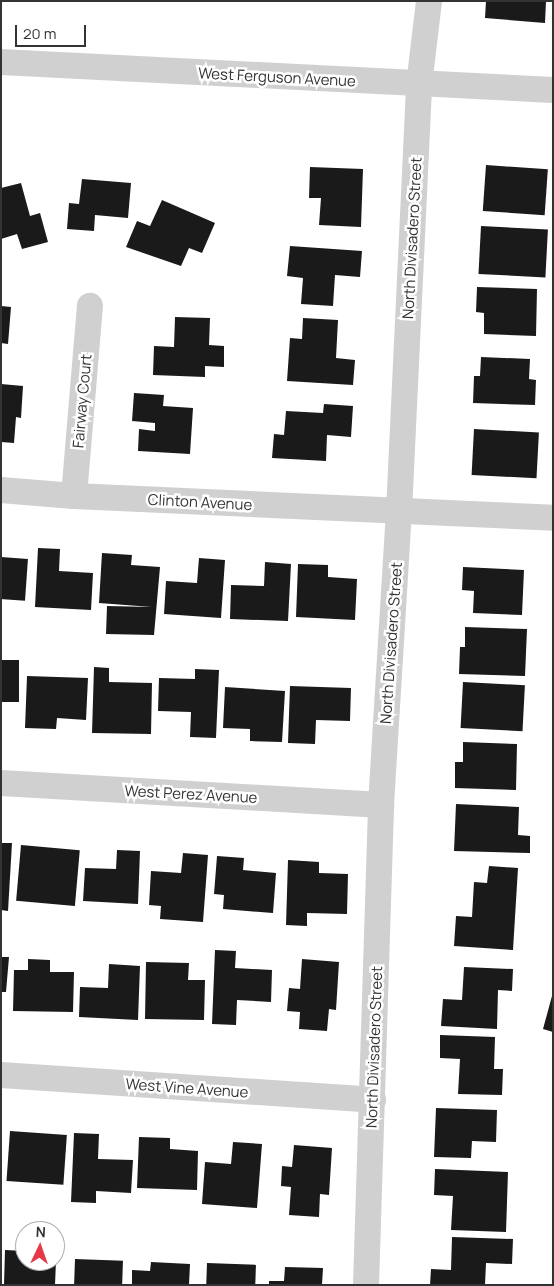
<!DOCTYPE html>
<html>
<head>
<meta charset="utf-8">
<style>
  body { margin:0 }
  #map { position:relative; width:554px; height:1286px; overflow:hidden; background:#fff; font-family:Manrope,sans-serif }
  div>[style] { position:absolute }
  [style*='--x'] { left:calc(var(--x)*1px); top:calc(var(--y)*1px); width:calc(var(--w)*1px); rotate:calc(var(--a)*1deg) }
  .building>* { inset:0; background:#1a1a1a; transform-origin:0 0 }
  .minor>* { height:26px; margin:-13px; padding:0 13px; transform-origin:13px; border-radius:13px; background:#d0d0d0 }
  span { translate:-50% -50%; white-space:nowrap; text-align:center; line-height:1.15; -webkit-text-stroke:5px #fff; paint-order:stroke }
  .street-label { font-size:15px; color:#333 }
  .frame { position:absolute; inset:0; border:2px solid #333; pointer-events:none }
  .north { position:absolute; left:15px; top:1221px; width:50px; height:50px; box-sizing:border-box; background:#fff; border:1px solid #adadad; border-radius:50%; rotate:3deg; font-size:14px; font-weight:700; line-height:20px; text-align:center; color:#333 }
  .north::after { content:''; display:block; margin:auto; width:18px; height:22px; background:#e63946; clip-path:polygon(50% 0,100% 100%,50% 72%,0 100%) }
  .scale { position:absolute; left:15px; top:25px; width:71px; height:22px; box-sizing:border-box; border:2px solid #333; border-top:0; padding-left:6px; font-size:15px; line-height:18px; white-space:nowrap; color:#333; -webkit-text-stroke:4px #fff; paint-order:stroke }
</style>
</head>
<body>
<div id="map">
  <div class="building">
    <i style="clip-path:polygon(486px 1px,546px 1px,545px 23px,485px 18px)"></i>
    <i style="left:486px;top:165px;width:62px;height:46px;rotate:4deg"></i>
    <i style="clip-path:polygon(310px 167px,363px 169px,361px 227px,319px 225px,321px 198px,309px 198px)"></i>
    <i style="clip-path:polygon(82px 179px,131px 183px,128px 218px,95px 215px,94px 231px,67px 229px,69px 203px,79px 204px)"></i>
    <i style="clip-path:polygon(21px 183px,30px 216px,40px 213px,48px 242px,22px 249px,17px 234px,1px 239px,1px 188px)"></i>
    <i style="clip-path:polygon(162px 200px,215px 223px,202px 253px,189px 248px,181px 266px,126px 247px,137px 221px,150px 226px)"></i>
    <i style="left:481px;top:226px;width:67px;height:48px;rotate:3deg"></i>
    <i style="clip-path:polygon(290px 246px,362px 251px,360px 277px,335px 275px,333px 306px,301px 304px,303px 278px,287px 276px)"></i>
    <i style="clip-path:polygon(477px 287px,537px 289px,536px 336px,484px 334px,484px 313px,476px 312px)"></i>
    <i style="clip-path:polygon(1px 306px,11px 307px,8px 344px,1px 343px)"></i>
    <i style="clip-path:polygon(175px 317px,210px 318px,209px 345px,224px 346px,224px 367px,205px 366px,205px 377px,153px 375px,154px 346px,174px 347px)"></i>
    <i style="clip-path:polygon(303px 318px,338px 320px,336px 358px,355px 360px,353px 385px,287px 381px,290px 338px,302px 339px)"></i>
    <i style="clip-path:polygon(481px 357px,530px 359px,529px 379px,536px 380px,535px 405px,473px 403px,474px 376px,480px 376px)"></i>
    <i style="clip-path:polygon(1px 384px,23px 386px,21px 418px,16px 417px,14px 443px,1px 442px)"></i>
    <i style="clip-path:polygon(134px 393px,164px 395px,163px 406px,193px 408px,190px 454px,138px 451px,139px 429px,155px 431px,155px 423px,132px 421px)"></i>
    <i style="clip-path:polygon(324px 404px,353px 406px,351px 437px,327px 435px,326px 461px,272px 458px,274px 434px,284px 435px,286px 411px,323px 413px)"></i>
    <i style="left:474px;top:429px;width:65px;height:46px;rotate:3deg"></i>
    <i style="clip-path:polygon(38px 548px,60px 549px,59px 571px,93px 573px,91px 610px,35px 607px)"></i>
    <i style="clip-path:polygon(102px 553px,132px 555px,131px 565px,160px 567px,154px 635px,106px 634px,107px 606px,152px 607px,99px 603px)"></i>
    <i style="left:1px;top:557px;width:27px;height:42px;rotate:4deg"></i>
    <i style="clip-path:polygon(199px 558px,225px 560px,221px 618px,164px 614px,166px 581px,197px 583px)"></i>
    <i style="clip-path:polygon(265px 562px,291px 564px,288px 621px,230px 619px,231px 585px,264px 586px)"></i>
    <i style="clip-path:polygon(298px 564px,328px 565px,328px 577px,357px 579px,355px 620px,296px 617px)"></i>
    <i style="clip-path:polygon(463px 567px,524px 570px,522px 615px,473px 613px,474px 591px,462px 590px)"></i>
    <i style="clip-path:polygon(465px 627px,527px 629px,525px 676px,459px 674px,460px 647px,465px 647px)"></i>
    <i style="left:1px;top:660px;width:18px;height:42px"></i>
    <i style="clip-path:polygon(94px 667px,109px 668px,109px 682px,152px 683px,151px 734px,92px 733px)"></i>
    <i style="clip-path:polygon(195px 669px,219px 670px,216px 738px,190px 737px,191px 712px,158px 711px,159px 678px,195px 679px)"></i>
    <i style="clip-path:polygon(27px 676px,88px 678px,86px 720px,57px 718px,56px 729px,25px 728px)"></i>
    <i style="left:463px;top:682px;width:62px;height:46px;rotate:3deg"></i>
    <i style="clip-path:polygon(290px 686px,351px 688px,350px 721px,316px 720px,315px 744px,288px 743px)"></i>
    <i style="clip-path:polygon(225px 687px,285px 691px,282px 742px,250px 741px,250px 729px,223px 728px)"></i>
    <i style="clip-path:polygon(463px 742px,517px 744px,516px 790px,455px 788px,455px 762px,463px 762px)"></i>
    <i style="clip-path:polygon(456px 804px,519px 807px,518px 835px,530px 836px,530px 853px,454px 851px)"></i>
    <i style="clip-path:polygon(1px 843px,12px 843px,8px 911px,1px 910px)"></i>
    <i style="left:21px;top:845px;width:59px;height:56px;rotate:5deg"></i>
    <i style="clip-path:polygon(117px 850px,140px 851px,138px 904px,83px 901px,85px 868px,116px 869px)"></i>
    <i style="clip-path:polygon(183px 853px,208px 855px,203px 922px,160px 919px,161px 906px,149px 905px,151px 871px,181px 873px)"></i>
    <i style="clip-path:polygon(217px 856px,244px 858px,243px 870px,276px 873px,273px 913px,223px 909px,224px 895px,214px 894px)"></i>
    <i style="clip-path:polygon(288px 860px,319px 862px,319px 873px,348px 874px,347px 914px,307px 913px,307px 926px,286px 925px)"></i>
    <i style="clip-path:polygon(489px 866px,518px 868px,513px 950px,454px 946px,456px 916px,472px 917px,474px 882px,487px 883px)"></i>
    <i style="clip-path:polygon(215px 950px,236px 951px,235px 968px,272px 970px,271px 1002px,237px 1000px,236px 1025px,212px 1024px)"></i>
    <i style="clip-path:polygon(1px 957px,9px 957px,6px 992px,1px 992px)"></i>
    <i style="clip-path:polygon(28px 959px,50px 960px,50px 972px,74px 972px,73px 1012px,13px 1011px,14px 970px,28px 970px)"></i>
    <i style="clip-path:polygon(302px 959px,339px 962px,336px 1010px,329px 1009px,327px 1031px,299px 1029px,300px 1012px,287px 1011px,289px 988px,300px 989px)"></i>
    <i style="clip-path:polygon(146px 962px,189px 963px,188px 980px,205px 980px,204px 1020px,145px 1019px)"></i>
    <i style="clip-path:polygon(109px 964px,140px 966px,138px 1020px,79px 1017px,80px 987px,108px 988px)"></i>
    <i style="clip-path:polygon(464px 967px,513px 969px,512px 991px,498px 990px,497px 1029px,441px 1026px,443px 999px,462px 1000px)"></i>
    <i style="clip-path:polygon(552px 996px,553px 996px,553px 1032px,543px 1029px)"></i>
    <i style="clip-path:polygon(440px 1035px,495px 1037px,494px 1069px,503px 1069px,502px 1095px,458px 1094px,460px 1059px,440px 1058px)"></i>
    <i style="clip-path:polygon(436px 1108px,497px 1110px,496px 1142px,472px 1141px,471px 1158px,434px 1157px)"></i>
    <i style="left:10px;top:1131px;width:57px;height:50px;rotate:4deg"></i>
    <i style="clip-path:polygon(74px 1133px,99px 1134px,98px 1159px,133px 1160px,131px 1193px,96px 1191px,96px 1203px,71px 1202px)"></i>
    <i style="clip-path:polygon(139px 1137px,170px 1138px,170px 1149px,198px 1151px,197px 1190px,137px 1188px)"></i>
    <i style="clip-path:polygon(233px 1142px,262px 1144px,257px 1208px,202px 1204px,205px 1162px,231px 1164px)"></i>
    <i style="clip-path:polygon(294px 1145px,332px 1148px,329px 1195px,320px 1194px,319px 1217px,289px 1215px,291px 1187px,281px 1186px,282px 1166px,292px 1167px)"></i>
    <i style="clip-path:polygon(435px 1169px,508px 1172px,506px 1232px,451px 1230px,453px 1196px,434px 1195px)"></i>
    <i style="clip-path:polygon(452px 1237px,513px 1239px,512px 1264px,486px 1263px,485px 1285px,430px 1285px,431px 1269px,451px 1270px)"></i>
    <i style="clip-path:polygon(5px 1250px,25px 1251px,25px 1261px,56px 1261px,55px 1285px,4px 1285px)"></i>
    <i style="left:75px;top:1259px;width:48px;height:26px;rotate:2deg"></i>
    <i style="clip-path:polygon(151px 1262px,190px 1264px,189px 1285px,132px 1285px,132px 1270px,150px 1271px)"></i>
    <i style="left:207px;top:1263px;width:49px;height:22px;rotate:2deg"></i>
    <i style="clip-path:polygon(285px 1267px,323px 1268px,322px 1285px,269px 1285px,269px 1281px,284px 1281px)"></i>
  </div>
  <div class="minor">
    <i style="--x:1;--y:62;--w:553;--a:2.9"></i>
    <i style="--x:1;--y:490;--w:73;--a:4.7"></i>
    <i style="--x:74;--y:496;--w:480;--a:2.6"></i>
    <i style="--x:74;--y:496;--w:191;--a:-85.2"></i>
    <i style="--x:1;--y:783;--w:381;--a:3.3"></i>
    <i style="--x:1;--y:1075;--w:373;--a:3.8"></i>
    <i style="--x:366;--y:1285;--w:480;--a:-88.2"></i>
    <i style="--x:381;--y:805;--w:294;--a:-86.5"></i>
    <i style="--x:399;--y:512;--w:427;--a:-87.3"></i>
    <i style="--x:419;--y:85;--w:85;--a:-83.2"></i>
  </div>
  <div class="street-label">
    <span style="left:277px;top:77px;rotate:3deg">West Ferguson Avenue</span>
    <span style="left:412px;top:238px;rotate:-87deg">North Divisadero Street</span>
    <span style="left:82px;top:401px;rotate:-85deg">Fairway Court</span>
    <span style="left:200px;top:502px;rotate:3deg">Clinton Avenue</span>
    <span style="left:391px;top:643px;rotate:-86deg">North Divisadero Street</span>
    <span style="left:191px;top:794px;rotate:3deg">West Perez Avenue</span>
    <span style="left:374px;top:1047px;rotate:-88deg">North Divisadero Street</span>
    <span style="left:187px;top:1088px;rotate:4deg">West Vine Avenue</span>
  </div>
  <div class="frame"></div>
  <div class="north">N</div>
  <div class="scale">20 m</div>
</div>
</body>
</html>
